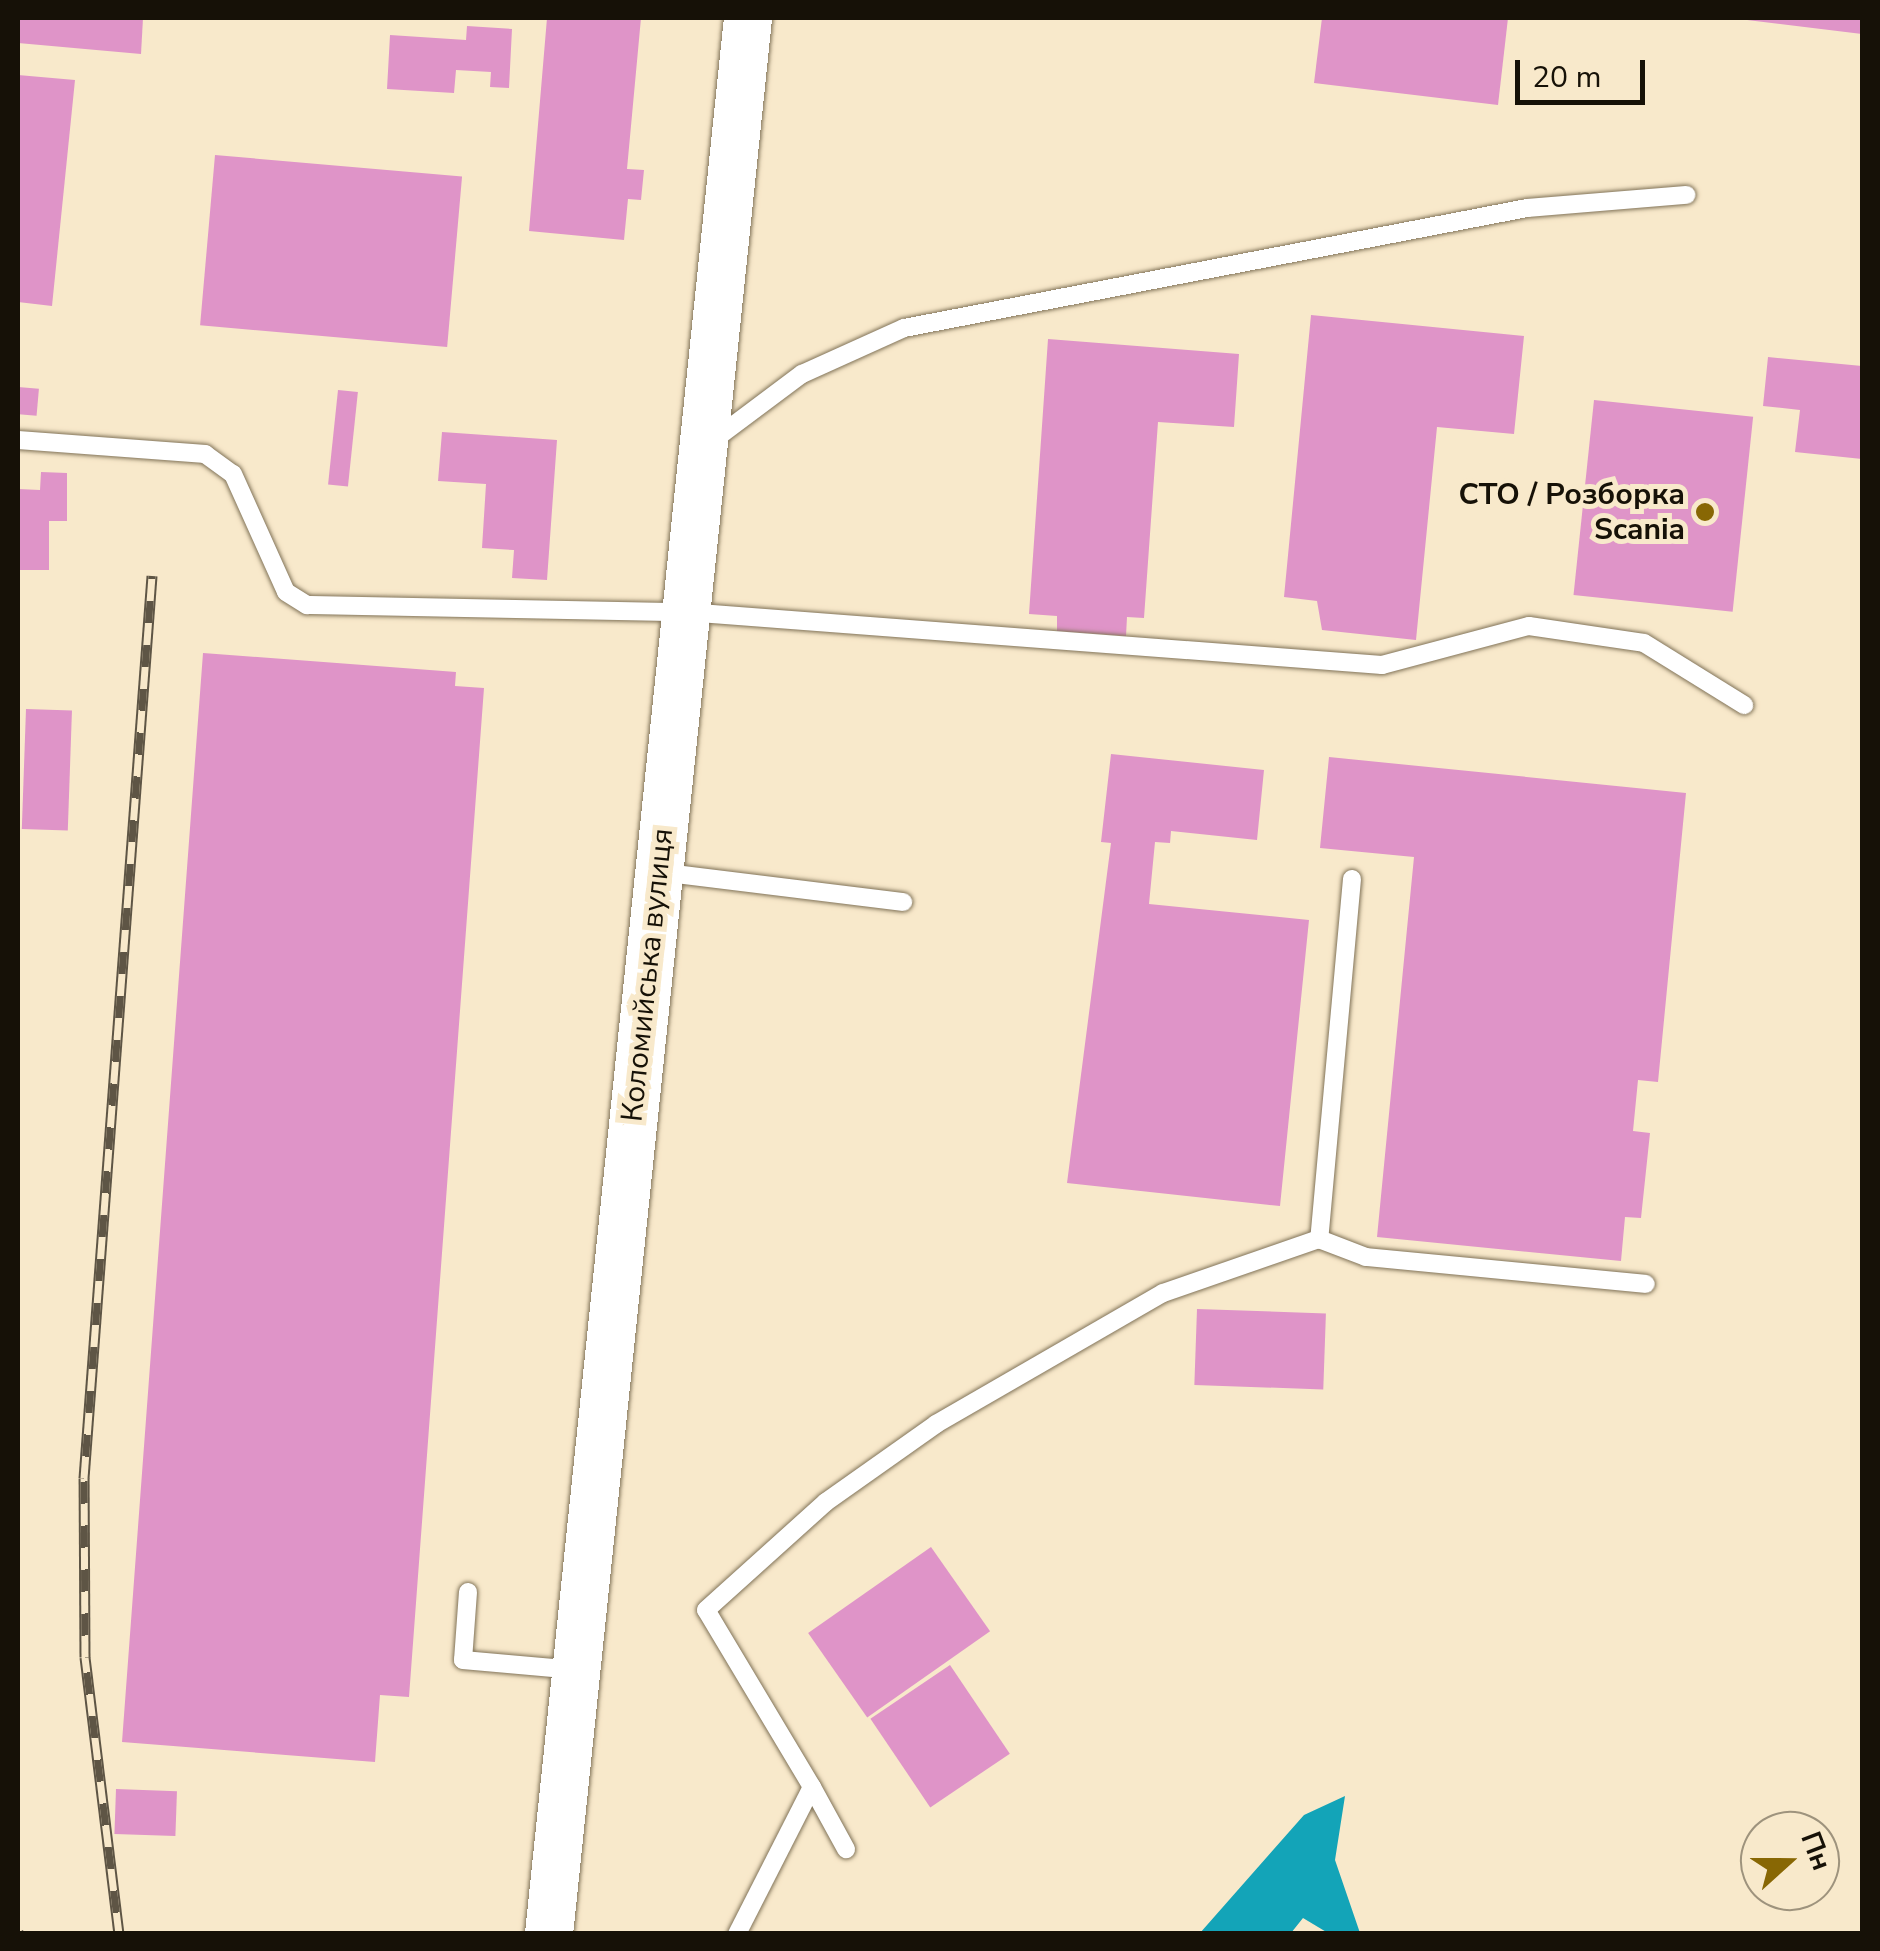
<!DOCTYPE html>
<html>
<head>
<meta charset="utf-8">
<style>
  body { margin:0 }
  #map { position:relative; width:1880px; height:1951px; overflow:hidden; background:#f8e9cb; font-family:"Nunito Sans",sans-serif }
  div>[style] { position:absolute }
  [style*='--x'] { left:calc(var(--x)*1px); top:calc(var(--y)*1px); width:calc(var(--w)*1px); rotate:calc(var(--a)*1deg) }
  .water>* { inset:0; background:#13a4b8 }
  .building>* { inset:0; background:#df94c8; transform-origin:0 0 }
  .roads { filter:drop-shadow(0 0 2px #817358) drop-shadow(0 0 2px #817358) }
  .service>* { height:18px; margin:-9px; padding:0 9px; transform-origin:9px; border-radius:9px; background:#fff }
  .tertiary>* { height:48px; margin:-24px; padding:0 24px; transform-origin:24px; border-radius:24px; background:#fff }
  .rail>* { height:11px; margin-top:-5.5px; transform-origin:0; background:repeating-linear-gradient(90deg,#f8e9cb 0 22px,#5e5545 0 44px); box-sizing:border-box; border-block:2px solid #5e5545 }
  .dots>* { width:28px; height:28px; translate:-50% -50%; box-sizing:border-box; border:5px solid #f8e9cb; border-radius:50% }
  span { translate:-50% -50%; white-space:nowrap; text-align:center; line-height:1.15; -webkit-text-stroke:10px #f8e9cb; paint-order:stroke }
  .poi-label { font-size:30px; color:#161107; font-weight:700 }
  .right { translate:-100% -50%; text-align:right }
  .street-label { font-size:30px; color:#161107 }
  .frame { position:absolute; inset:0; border:20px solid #161107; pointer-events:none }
  .north { position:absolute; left:1740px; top:1811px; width:100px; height:100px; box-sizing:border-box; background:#f8e9cb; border:2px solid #9e937d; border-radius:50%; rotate:69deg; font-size:28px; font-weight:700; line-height:40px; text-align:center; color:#161107 }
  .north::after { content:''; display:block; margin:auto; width:35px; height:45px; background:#886704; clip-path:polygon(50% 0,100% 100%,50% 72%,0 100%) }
  .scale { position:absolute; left:1515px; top:60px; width:130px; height:45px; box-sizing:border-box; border:5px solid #161107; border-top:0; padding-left:12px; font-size:30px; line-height:35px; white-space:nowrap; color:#161107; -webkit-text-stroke:8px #f8e9cb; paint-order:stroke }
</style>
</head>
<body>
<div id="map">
  <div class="water">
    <i style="clip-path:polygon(1345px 1796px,1335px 1860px,1360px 1933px,1328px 1933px,1303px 1918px,1291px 1933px,1200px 1933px,1304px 1815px)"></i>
  </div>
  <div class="building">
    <i style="clip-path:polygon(18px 18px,143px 18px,141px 54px,18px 43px)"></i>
    <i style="clip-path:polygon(547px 18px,641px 18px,627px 169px,644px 170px,641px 200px,628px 199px,624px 240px,529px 231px)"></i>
    <i style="clip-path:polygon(1322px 18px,1508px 18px,1498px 105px,1314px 83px)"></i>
    <i style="clip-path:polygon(1747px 18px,1862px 18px,1862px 34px,1747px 20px)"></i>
    <i style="clip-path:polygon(467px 26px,512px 29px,509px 88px,490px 87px,491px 72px,456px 70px,454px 93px,387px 89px,390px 35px,466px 40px)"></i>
    <i style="clip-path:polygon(18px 75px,75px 80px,52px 306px,18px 302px)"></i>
    <i style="left:215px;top:155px;width:248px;height:171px;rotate:5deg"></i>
    <i style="clip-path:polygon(1311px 315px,1524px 336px,1514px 434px,1437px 427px,1416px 640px,1322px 630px,1317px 601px,1284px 597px)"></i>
    <i style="clip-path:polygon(1048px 339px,1239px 354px,1234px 427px,1158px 422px,1144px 618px,1127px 617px,1126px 636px,1057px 631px,1057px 616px,1029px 614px)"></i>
    <i style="clip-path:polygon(1768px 357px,1862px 366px,1862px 459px,1795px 452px,1800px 410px,1763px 406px)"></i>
    <i style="left:18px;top:387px;width:21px;height:27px;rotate:5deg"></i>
    <i style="left:338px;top:390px;width:20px;height:95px;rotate:6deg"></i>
    <i style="left:1594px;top:400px;width:160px;height:196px;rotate:6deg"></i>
    <i style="clip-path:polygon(442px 432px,557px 440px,547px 580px,512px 578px,514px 550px,482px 548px,486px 484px,438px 481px)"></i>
    <i style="clip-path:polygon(41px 472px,67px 473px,67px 521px,49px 521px,49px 570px,18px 570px,18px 489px,40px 490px)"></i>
    <i style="clip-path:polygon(203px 653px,456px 672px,455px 686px,484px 688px,409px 1697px,380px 1695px,375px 1762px,122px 1742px)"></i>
    <i style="left:26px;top:709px;width:46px;height:120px;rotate:2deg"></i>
    <i style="clip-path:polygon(1111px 754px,1264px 770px,1257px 840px,1171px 831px,1170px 843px,1155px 842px,1149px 904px,1309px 920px,1280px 1206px,1067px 1183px,1111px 843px,1101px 842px)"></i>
    <i style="clip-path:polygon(1329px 757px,1686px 793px,1658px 1082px,1638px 1080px,1633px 1131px,1650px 1133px,1641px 1218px,1625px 1217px,1621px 1261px,1377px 1237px,1414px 857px,1320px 848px)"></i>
    <i style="left:1197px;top:1309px;width:129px;height:76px;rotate:2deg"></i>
    <i style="left:931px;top:1547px;width:103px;height:150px;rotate:55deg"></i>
    <i style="left:950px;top:1665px;width:107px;height:96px;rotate:56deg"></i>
    <i style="left:116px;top:1789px;width:61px;height:45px;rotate:2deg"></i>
  </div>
  <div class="roads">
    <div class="service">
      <i style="--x:18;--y:440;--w:188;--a:4.3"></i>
      <i style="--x:205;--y:454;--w:34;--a:36"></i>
      <i style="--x:233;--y:474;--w:129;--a:65.8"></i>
      <i style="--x:286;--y:592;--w:25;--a:32"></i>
      <i style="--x:307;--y:605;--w:379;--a:1.1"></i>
      <i style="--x:686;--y:612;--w:698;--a:4.35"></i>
      <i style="--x:1382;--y:665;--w:152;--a:-14.9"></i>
      <i style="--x:1529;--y:626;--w:116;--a:8.4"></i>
      <i style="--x:1644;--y:643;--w:118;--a:31.8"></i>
      <i style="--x:711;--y:442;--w:114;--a:-36.8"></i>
      <i style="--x:802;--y:374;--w:112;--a:-24.3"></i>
      <i style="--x:904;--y:328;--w:634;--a:-10.9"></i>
      <i style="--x:1527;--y:208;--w:160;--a:-4.7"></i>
      <i style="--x:659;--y:872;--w:246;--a:7"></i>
      <i style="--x:1352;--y:879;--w:362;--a:95.2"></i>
      <i style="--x:1319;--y:1239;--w:50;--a:21"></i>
      <i style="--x:1366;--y:1257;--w:281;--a:5.5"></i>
      <i style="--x:468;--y:1592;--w:68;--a:94.2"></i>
      <i style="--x:463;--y:1660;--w:113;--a:5.1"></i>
      <i style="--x:812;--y:1787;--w:71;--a:61.3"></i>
      <i style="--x:737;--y:1934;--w:165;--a:-63"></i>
      <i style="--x:812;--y:1787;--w:206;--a:-120.9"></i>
      <i style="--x:706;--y:1610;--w:161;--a:-42"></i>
      <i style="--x:826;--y:1502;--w:135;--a:-35.3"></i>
      <i style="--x:936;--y:1424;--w:262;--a:-30"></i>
      <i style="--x:1163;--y:1293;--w:165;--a:-19.1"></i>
    </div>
    <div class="tertiary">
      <i style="--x:549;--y:1934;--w:1926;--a:-84.07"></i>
    </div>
  </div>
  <div class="rail">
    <i style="--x:18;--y:1932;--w:2;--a:63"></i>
    <i style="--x:119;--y:1934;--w:279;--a:-97"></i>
    <i style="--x:85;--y:1657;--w:179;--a:-90.3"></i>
    <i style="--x:84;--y:1478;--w:905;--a:-85.69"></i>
  </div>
  <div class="dots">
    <i style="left:1705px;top:512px;background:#886704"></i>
  </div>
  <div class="poi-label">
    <span class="right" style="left:1685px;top:512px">СТО / Розборка<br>Scania</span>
  </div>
  <div class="street-label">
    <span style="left:648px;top:975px;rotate:-84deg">Коломийська вулиця</span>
  </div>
  <div class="frame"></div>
  <div class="north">Пн</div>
  <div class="scale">20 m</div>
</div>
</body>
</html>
